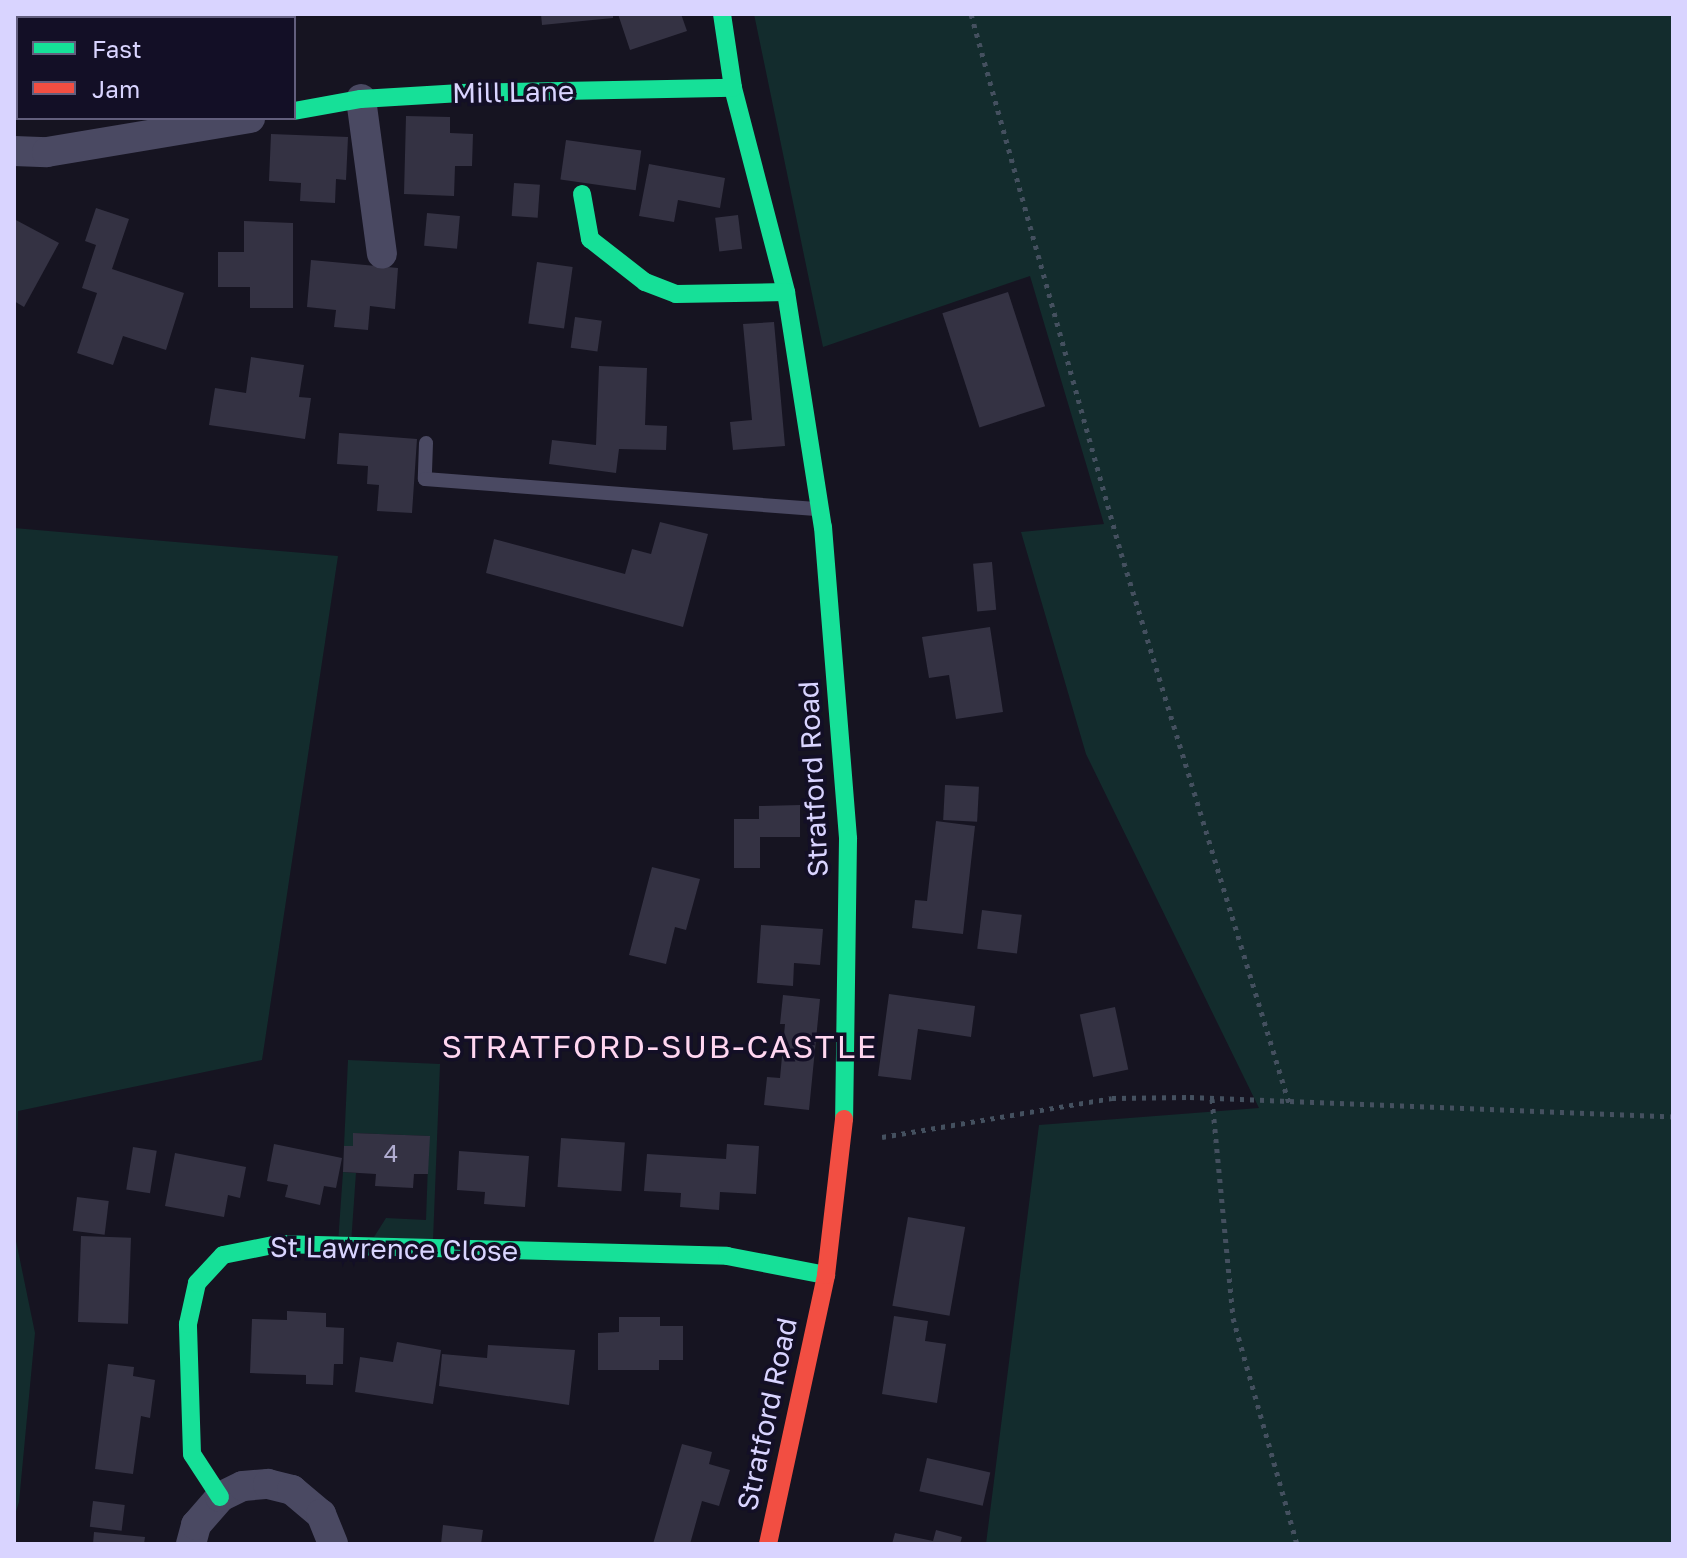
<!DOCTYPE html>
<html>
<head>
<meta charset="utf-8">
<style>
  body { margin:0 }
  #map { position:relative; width:1687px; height:1558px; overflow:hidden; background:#161421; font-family:"Golos Text",sans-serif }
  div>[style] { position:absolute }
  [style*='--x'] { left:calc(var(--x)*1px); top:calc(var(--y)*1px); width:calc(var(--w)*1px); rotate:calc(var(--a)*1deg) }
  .green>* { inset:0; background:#132c2d; transform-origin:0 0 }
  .building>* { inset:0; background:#343243; transform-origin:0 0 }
  .path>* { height:5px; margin-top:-2.5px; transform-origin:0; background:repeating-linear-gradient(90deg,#44505f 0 4px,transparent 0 10px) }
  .lane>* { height:14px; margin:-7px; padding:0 7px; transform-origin:7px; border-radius:7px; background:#4a4962 }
  .street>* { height:30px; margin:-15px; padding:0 15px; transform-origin:15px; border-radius:15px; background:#4a4962 }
  .fast>* { height:18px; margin:-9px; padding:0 9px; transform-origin:9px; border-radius:9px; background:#16e098 }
  .jam>* { height:18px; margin:-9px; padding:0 9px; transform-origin:9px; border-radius:9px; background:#f24e42 }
  span { translate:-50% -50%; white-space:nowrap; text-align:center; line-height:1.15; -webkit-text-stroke:7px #130f26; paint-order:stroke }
  .number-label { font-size:24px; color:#b0acd0 }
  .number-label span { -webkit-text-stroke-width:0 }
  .street-label { font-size:28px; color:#d9d4ff }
  .quarter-label { font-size:32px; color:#ffd6f0; letter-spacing:2px }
  .frame { position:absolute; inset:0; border:16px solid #d9d4ff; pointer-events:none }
  .legend { position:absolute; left:16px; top:16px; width:280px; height:104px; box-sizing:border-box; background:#130f26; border:2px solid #625e7d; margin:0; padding:10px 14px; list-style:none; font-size:24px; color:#d9d4ff }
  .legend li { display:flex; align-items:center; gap:16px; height:40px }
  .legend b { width:40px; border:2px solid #625e7d }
</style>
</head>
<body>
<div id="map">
  <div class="green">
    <i style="clip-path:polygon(14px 14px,226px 14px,226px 18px,18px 18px,18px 101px,14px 101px)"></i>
    <i style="clip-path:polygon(754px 14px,1673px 14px,1673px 1544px,986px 1544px,1039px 1125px,1259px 1108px,1086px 754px,1021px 532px,1104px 524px,1030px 276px,823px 347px)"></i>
    <i style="clip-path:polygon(14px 528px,338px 556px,262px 1060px,18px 1111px,15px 1236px,35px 1333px,19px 1502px,14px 1518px)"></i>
    <i style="clip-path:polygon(348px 1060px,440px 1064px,433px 1240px,374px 1237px,386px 1218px,426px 1220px,429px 1136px,354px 1133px,353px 1146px,344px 1146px)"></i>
    <i style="left:343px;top:1172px;width:13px;height:64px;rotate:4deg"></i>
  </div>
  <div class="building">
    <i style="clip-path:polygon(541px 14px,613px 14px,613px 18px,542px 25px)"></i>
    <i style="clip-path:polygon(618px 14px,681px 14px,687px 31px,630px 50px)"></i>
    <i style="clip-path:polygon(406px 116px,450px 117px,450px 133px,473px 134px,472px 166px,455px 166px,454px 196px,404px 194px)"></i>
    <i style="clip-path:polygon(271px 134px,348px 137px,346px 180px,336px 179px,335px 203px,300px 201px,301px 183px,269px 181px)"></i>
    <i style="left:566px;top:140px;width:76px;height:40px;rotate:8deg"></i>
    <i style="clip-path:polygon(649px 164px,725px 178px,720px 208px,678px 200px,674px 222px,639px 216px)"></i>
    <i style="left:514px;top:183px;width:26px;height:33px;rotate:4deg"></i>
    <i style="clip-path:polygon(96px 208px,129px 219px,112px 269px,184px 293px,166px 350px,123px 336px,113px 365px,77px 353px,97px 293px,82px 288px,96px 245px,85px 241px)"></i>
    <i style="left:427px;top:213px;width:33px;height:33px;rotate:5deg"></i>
    <i style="left:738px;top:215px;width:34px;height:23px;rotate:83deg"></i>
    <i style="clip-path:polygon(14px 219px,59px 243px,24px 307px,14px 301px)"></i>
    <i style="clip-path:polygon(244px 221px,293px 223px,293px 308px,250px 308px,250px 287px,218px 287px,218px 252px,244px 252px)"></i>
    <i style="clip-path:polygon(311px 260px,398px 268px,395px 309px,370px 306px,368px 330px,334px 327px,336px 310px,307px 307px)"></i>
    <i style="left:537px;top:262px;width:36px;height:62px;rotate:8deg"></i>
    <i style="left:1008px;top:292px;width:120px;height:69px;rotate:72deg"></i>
    <i style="left:575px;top:317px;width:27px;height:31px;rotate:8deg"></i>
    <i style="clip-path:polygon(774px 322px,785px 446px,733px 450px,730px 422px,752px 420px,743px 324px)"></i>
    <i style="clip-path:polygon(251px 357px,304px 365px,299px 397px,311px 398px,305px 439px,209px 425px,215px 388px,246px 393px)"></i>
    <i style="clip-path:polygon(599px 366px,647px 368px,645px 425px,667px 426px,666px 450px,619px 449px,616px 473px,549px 464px,552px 440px,596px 445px)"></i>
    <i style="clip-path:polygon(339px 433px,417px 439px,412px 513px,377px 511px,379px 485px,367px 484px,368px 466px,337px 464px)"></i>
    <i style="clip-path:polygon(660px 522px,708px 534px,683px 627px,486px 573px,494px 539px,625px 574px,632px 549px,651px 554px)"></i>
    <i style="left:992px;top:562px;width:48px;height:19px;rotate:85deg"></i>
    <i style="clip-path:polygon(990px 627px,1003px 712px,956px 719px,949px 675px,929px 678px,922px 637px)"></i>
    <i style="left:945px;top:785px;width:34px;height:35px;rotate:3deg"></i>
    <i style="clip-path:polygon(800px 805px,800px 837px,760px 837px,760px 868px,734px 868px,734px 819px,759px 819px,759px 806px)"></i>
    <i style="clip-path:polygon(936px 821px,975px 826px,963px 934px,912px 928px,915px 900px,927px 901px)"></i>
    <i style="clip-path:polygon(652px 867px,700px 879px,686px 930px,675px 927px,666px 964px,629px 955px)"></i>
    <i style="left:982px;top:910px;width:40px;height:39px;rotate:7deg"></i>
    <i style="clip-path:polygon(761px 925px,823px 929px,820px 965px,794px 963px,793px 986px,757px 983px)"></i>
    <i style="clip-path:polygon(889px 994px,975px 1006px,971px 1037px,918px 1029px,911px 1080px,878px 1076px)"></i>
    <i style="clip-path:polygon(783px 995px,820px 999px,809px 1110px,764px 1105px,767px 1077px,780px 1078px,785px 1024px,780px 1024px)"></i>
    <i style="left:1115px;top:1007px;width:64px;height:36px;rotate:78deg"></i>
    <i style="clip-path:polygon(353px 1133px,430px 1136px,428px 1174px,414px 1174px,413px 1188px,375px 1186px,376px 1174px,343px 1172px,344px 1146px,353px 1146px)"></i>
    <i style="left:561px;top:1138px;width:64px;height:49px;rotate:4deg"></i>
    <i style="clip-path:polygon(274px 1144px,342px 1158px,336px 1188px,324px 1186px,320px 1205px,285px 1197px,288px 1185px,267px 1181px)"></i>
    <i style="clip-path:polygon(727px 1144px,759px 1146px,756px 1194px,720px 1192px,719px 1210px,680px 1207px,681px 1193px,644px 1191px,647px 1154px,726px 1159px)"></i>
    <i style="left:133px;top:1147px;width:24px;height:43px;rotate:9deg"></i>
    <i style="clip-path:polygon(459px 1151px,529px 1156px,525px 1207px,484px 1204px,485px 1192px,457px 1190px)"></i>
    <i style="clip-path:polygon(175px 1153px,246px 1167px,240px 1198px,228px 1195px,224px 1217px,165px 1206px)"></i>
    <i style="left:77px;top:1197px;width:32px;height:34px;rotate:7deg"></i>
    <i style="left:908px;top:1217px;width:58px;height:90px;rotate:10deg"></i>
    <i style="left:81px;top:1236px;width:50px;height:86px;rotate:2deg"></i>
    <i style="clip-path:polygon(287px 1311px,326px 1313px,326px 1327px,344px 1328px,343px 1364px,334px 1364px,333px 1385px,306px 1384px,306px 1375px,250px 1373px,252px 1319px,287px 1320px)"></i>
    <i style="clip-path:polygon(894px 1316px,928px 1321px,925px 1341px,946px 1344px,937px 1403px,882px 1394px)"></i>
    <i style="clip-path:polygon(619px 1317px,660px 1317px,660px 1326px,683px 1326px,683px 1360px,659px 1360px,659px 1370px,598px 1370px,598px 1333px,619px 1332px)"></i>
    <i style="clip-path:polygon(397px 1342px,441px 1350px,433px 1404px,355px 1392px,360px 1357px,393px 1362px)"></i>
    <i style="clip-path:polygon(488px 1345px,575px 1350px,569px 1405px,439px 1386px,442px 1354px,487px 1358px)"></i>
    <i style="clip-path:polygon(108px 1364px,134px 1367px,133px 1376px,155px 1380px,150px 1418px,141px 1416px,133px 1474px,95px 1469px)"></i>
    <i style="clip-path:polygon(682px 1444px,712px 1452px,709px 1464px,730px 1470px,719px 1506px,702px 1501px,690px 1544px,653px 1544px)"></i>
    <i style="left:927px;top:1458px;width:65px;height:34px;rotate:13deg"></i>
    <i style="left:93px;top:1501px;width:32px;height:26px;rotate:7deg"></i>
    <i style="clip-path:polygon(443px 1525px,483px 1530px,481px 1544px,441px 1544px)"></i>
    <i style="clip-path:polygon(936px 1530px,962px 1537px,960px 1544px,892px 1544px,895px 1533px,933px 1541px)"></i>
    <i style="clip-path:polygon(94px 1532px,145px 1537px,144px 1544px,93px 1544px)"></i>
  </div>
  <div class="path">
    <i style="--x:971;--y:14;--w:559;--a:74.45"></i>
    <i style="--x:1121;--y:553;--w:575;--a:73.01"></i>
    <i style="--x:1212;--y:1099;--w:220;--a:84.5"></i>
    <i style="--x:1233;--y:1318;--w:235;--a:74.2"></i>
    <i style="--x:882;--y:1137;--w:233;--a:-9.6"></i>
    <i style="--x:1112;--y:1098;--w:78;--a:-0.7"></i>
    <i style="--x:1190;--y:1097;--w:483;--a:2.3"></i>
  </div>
  <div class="lane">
    <i style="--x:426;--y:443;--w:36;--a:92"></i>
    <i style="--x:425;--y:479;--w:392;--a:4.4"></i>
  </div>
  <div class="street">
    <i style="--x:361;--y:99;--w:156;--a:82.3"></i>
    <i style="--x:14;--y:151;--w:33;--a:2"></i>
    <i style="--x:47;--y:152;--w:206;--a:-9.5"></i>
    <i style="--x:191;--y:1544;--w:20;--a:-75"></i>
    <i style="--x:196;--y:1525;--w:37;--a:-49"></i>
    <i style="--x:220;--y:1497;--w:25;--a:-26"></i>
    <i style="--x:243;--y:1486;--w:25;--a:-5"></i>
    <i style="--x:268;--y:1484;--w:25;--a:14"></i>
    <i style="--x:292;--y:1490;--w:38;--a:40"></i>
    <i style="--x:321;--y:1514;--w:32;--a:68"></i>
  </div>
  <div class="fast">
    <i style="--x:722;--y:14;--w:75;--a:81.5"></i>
    <i style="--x:733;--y:88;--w:211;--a:75.4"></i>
    <i style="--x:786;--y:292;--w:238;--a:81.1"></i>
    <i style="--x:823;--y:527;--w:313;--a:85.4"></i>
    <i style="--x:848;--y:839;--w:280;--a:90.8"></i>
    <i style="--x:294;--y:111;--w:68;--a:-10.2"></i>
    <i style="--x:361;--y:99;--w:100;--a:-3.4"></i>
    <i style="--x:461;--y:93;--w:272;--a:-1.1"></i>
    <i style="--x:582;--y:194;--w:46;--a:79.9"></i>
    <i style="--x:590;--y:239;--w:70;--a:38"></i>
    <i style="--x:645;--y:282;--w:33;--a:21"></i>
    <i style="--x:676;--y:294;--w:110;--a:-1"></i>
    <i style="--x:220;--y:1497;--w:51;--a:-123.1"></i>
    <i style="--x:192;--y:1454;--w:130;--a:-91.8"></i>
    <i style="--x:188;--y:1324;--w:42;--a:-77.6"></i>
    <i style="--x:197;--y:1283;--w:38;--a:-47"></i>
    <i style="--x:223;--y:1255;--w:56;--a:-11.3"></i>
    <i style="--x:278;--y:1244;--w:449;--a:1.5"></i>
    <i style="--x:727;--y:1256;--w:101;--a:10.9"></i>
  </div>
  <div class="jam">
    <i style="--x:768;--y:1544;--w:275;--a:-77.8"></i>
    <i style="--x:826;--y:1275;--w:157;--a:-83.4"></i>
  </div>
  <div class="number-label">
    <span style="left:391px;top:1153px">4</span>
  </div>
  <div class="street-label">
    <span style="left:513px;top:92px;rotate:-1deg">Mill Lane</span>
    <span style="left:813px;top:779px;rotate:-93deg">Stratford Road</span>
    <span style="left:394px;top:1249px;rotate:1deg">St Lawrence Close</span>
    <span style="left:767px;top:1414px;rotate:-78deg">Stratford Road</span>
  </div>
  <div class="quarter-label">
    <span style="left:660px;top:1046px">STRATFORD-SUB-CASTLE</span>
  </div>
  <div class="frame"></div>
  <ul class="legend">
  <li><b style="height:10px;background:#16e098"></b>Fast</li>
  <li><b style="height:10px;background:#f24e42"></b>Jam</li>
  </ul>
</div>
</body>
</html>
